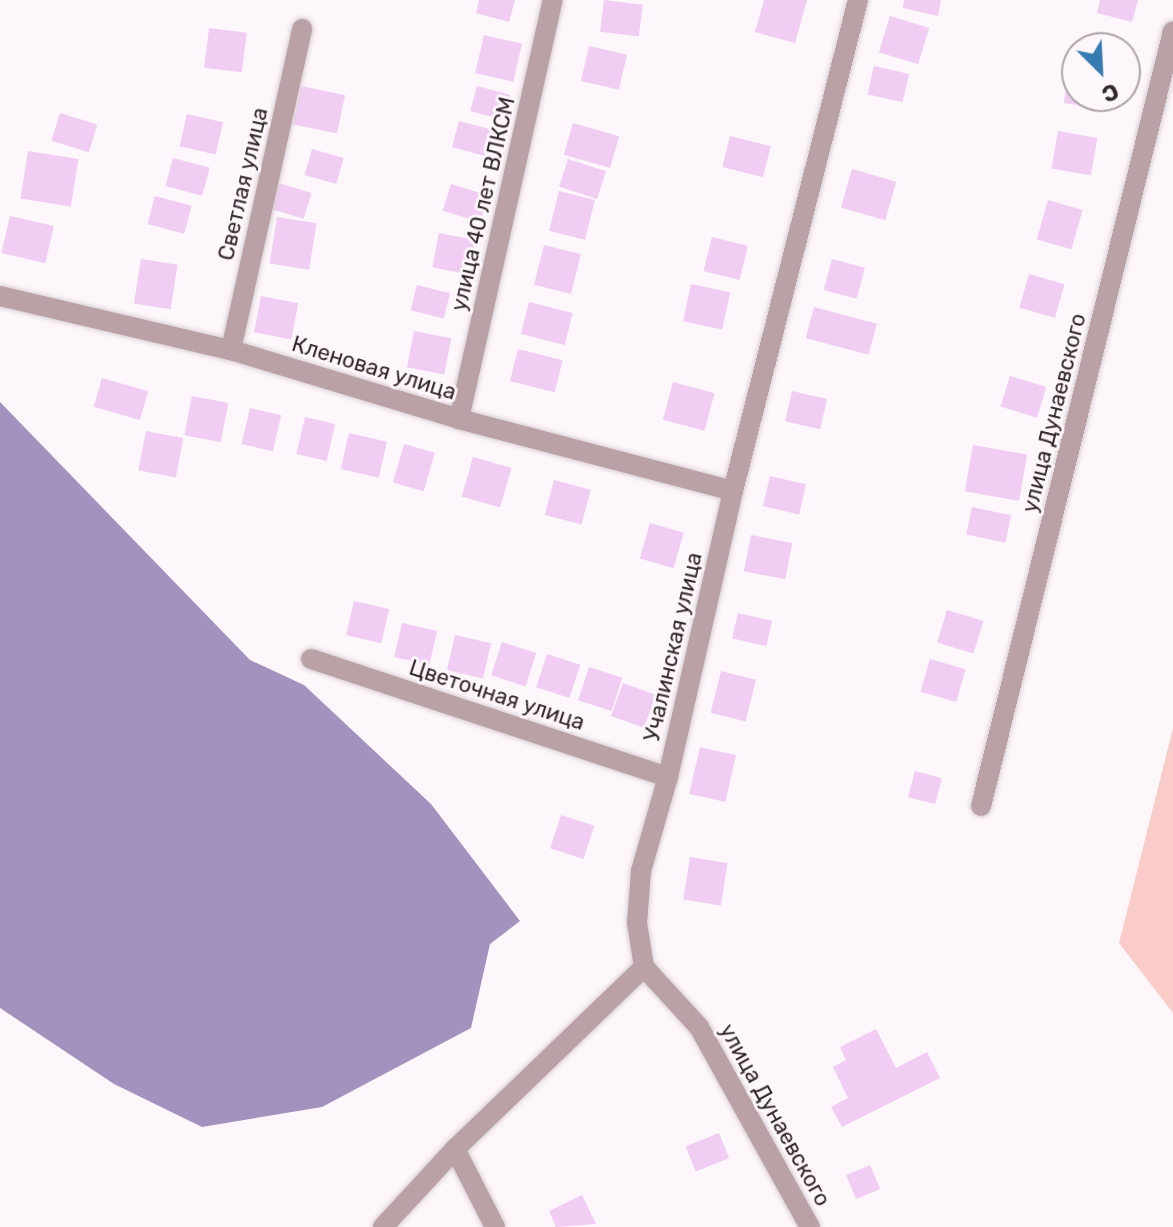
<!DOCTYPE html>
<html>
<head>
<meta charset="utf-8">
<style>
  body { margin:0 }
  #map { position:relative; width:1173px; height:1227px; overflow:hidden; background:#fdf6fa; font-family:Rubik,sans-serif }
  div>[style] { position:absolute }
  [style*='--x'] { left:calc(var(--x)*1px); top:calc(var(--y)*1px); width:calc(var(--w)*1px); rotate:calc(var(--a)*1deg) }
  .green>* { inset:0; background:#f9ccc9 }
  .water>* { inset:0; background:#a492be }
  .building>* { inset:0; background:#f1cdf4; transform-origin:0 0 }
  .roads { filter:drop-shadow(0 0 2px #d9d1d5) drop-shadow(0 0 2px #d9d1d5) }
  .minor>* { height:20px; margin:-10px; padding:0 10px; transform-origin:10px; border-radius:10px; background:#b9a1a6 }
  span { translate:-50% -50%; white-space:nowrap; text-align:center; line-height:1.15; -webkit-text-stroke:6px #fdf6fa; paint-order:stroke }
  .street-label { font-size:22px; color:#33272e }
  .north { position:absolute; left:1061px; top:32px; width:80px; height:80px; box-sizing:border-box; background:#fdf6fa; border:2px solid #aca3a8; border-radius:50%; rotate:156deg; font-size:22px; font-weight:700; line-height:32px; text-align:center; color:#33272e }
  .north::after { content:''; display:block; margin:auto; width:28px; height:36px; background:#377cb1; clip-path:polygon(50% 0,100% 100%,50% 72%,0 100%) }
</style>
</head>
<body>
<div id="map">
  <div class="green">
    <i style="clip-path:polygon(1173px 728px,1173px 1013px,1119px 943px)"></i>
  </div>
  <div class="water">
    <i style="clip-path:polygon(0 402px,250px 660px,304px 685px,431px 804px,520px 921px,490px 944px,471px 1028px,322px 1107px,202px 1127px,114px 1084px,0 1008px)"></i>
  </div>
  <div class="building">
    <i style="clip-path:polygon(479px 0,515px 0,509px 22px,476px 13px)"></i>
    <i style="left:604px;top:0;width:39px;height:32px;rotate:7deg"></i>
    <i style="clip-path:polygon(764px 0,807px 0,795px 43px,755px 32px)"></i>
    <i style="clip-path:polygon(904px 0,941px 0,938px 16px,903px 8px)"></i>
    <i style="clip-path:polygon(1100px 0,1138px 0,1132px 22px,1097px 13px)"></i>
    <i style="left:890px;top:16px;width:41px;height:38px;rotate:17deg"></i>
    <i style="left:209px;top:28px;width:38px;height:40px;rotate:7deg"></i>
    <i style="left:484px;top:35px;width:39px;height:39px;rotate:13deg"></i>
    <i style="left:589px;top:46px;width:39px;height:36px;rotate:13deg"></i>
    <i style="clip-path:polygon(1070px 58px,1077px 59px,1077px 96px,1109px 96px,1107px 110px,1064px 103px)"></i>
    <i style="left:874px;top:66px;width:36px;height:29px;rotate:13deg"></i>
    <i style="left:301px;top:86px;width:45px;height:39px;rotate:12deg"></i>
    <i style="left:477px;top:86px;width:34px;height:26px;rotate:15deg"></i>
    <i style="left:60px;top:113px;width:39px;height:29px;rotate:17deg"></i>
    <i style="left:187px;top:114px;width:37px;height:33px;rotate:13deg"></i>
    <i style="left:459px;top:121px;width:34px;height:27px;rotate:15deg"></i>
    <i style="left:573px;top:123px;width:48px;height:33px;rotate:16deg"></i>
    <i style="left:1058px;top:131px;width:40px;height:38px;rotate:10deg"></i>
    <i style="left:730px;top:136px;width:42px;height:32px;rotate:14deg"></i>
    <i style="left:312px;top:149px;width:33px;height:27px;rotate:16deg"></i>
    <i style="left:28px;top:151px;width:51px;height:48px;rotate:9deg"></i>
    <i style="left:173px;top:158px;width:38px;height:29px;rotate:15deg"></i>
    <i style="left:568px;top:159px;width:40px;height:29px;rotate:18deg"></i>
    <i style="left:852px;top:169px;width:46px;height:40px;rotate:16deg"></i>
    <i style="left:279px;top:183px;width:34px;height:27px;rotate:17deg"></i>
    <i style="left:451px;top:184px;width:39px;height:28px;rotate:17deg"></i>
    <i style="left:559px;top:191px;width:37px;height:41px;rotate:14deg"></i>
    <i style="left:155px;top:196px;width:38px;height:29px;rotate:15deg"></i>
    <i style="left:1048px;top:200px;width:36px;height:41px;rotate:16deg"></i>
    <i style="left:10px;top:216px;width:45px;height:38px;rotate:13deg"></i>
    <i style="left:277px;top:217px;width:40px;height:47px;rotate:9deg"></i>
    <i style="left:439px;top:233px;width:37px;height:35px;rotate:11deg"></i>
    <i style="left:712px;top:237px;width:37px;height:35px;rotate:14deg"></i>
    <i style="left:544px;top:245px;width:38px;height:41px;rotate:14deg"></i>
    <i style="left:141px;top:259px;width:37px;height:45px;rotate:9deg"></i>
    <i style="left:832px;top:259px;width:34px;height:32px;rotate:15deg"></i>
    <i style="left:1029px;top:274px;width:37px;height:35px;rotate:16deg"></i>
    <i style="left:691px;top:284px;width:40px;height:38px;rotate:12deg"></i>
    <i style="left:417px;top:285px;width:34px;height:26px;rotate:14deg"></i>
    <i style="left:261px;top:296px;width:38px;height:37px;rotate:11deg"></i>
    <i style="left:529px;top:302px;width:45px;height:33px;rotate:14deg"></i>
    <i style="left:814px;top:307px;width:65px;height:32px;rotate:15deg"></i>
    <i style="left:414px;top:331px;width:38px;height:37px;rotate:11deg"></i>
    <i style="left:518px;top:349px;width:46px;height:33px;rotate:14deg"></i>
    <i style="left:1010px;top:376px;width:38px;height:32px;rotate:17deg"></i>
    <i style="left:102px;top:378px;width:48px;height:30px;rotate:16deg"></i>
    <i style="left:673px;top:382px;width:43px;height:39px;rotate:15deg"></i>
    <i style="left:792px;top:391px;width:36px;height:31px;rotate:13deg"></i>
    <i style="left:192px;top:396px;width:37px;height:40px;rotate:11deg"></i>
    <i style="left:250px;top:408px;width:32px;height:37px;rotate:13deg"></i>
    <i style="left:305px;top:417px;width:31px;height:38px;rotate:13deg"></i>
    <i style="left:146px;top:431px;width:38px;height:40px;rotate:11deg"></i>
    <i style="left:349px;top:433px;width:39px;height:37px;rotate:13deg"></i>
    <i style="left:404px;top:444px;width:32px;height:40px;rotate:16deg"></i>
    <i style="left:973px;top:445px;width:55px;height:47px;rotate:10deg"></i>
    <i style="left:473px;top:457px;width:40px;height:41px;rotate:16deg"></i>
    <i style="left:770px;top:476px;width:37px;height:31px;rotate:13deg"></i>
    <i style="left:554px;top:480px;width:38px;height:36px;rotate:15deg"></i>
    <i style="left:972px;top:507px;width:40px;height:28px;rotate:12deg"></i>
    <i style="left:650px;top:523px;width:35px;height:37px;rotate:16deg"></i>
    <i style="left:751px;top:535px;width:42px;height:37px;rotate:11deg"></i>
    <i style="left:354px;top:601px;width:36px;height:35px;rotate:13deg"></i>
    <i style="left:947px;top:610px;width:38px;height:34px;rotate:17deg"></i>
    <i style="left:738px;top:613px;width:35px;height:26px;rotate:13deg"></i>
    <i style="left:402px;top:623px;width:36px;height:35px;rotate:13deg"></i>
    <i style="left:455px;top:635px;width:37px;height:36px;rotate:13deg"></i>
    <i style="left:502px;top:642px;width:36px;height:35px;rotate:18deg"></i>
    <i style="left:547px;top:654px;width:35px;height:35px;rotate:18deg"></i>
    <i style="left:930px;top:659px;width:37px;height:34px;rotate:16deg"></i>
    <i style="left:589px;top:667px;width:35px;height:35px;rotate:18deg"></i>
    <i style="left:721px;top:671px;width:36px;height:43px;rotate:14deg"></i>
    <i style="left:623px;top:683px;width:35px;height:35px;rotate:20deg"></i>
    <i style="left:700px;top:747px;width:37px;height:48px;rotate:13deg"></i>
    <i style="left:915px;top:771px;width:28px;height:27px;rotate:15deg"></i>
    <i style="left:561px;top:815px;width:35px;height:35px;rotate:18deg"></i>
    <i style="left:690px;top:857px;width:38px;height:43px;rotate:9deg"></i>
    <i style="clip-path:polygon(876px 1029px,896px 1068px,927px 1052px,940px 1078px,842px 1127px,831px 1107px,848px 1098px,833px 1067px,846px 1060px,840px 1047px)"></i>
    <i style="left:719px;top:1133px;width:27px;height:36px;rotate:68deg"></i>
    <i style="left:870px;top:1165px;width:26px;height:26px;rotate:67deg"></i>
    <i style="clip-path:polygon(582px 1195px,596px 1224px,556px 1227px,549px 1211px)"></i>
  </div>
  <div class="roads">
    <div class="minor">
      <i style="--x:0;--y:296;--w:237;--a:13.2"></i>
      <i style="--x:231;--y:350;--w:238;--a:16.8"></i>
      <i style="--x:459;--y:419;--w:283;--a:14.7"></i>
      <i style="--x:231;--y:350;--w:329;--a:-77.5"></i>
      <i style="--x:459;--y:419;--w:429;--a:-77.4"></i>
      <i style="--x:311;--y:659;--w:376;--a:18.3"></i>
      <i style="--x:981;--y:806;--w:798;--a:-76.09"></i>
      <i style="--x:644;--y:967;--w:45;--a:-99"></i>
      <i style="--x:637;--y:923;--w:52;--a:-85.6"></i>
      <i style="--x:641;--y:871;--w:98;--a:-74"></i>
      <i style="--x:668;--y:777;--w:293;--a:-77.2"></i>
      <i style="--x:733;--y:491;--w:507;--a:-75.72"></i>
      <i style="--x:644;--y:967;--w:81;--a:47.5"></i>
      <i style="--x:699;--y:1027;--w:229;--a:61"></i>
      <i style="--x:383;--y:1227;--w:106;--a:-47.3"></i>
      <i style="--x:495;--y:1227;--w:88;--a:-117.1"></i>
      <i style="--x:455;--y:1149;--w:262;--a:-43.9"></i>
    </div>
  </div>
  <div class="street-label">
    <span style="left:243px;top:184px;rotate:-77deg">Светлая улица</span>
    <span style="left:483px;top:204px;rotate:-77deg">улица 40 лет ВЛКСМ</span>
    <span style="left:374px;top:368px;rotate:17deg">Кленовая улица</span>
    <span style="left:1054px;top:413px;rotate:-76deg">улица Дунаевского</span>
    <span style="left:673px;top:647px;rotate:-77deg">Учалинская улица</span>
    <span style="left:497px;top:695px;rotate:18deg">Цветочная улица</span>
    <span style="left:775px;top:1115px;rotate:61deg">улица Дунаевского</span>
  </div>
  <div class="north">С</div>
</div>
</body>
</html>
